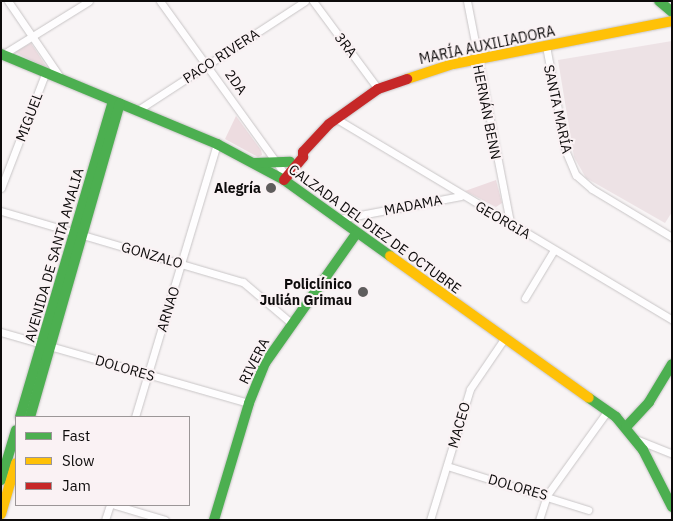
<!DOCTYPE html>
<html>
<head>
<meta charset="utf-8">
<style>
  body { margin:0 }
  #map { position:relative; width:673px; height:521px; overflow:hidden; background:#f8f4f5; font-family:"IBM Plex Sans",sans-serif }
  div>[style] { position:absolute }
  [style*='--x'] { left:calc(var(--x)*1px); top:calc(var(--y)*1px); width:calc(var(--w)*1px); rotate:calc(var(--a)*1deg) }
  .built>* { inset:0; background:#ede2e5 }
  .green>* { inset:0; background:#eddce0 }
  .roads { filter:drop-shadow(0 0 1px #c8c5c6) drop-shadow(0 0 1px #c8c5c6) }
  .street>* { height:7px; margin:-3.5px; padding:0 3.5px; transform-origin:3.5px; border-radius:3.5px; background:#fefdfe }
  .fast>* { height:10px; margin:-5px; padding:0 5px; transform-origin:5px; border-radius:5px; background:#4caf50 }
  .slow>* { height:10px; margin:-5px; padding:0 5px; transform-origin:5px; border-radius:5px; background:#ffc107 }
  .jam>* { height:10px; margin:-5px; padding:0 5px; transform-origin:5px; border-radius:5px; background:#c62828 }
  .dots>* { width:14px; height:14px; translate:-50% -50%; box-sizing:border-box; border:2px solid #faf2f4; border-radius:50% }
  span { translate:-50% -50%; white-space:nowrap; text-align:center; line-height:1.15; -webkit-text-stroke:4px #faf2f4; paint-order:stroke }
  .street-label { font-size:14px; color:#0d0b0b }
  .poi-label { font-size:14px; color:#0d0b0b; font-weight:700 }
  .right { translate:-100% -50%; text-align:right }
  .frame { position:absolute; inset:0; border:2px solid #0d0b0b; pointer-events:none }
  .legend { position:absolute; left:15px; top:416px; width:175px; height:90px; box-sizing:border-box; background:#faf2f4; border:1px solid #9b9697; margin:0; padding:6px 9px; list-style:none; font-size:15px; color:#0d0b0b }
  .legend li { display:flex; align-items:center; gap:10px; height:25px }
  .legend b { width:25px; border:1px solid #9b9697 }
</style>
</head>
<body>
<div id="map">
  <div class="built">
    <i style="clip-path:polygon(672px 41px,672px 212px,665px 223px,586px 178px,574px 157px,558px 60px)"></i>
  </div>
  <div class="green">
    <i style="clip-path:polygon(31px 43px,48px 69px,15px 52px)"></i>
    <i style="clip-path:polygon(236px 116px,261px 150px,262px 155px,258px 157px,225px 139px)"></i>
    <i style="clip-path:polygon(496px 180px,502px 203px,496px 207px,465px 191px)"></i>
  </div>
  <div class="roads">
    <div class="street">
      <i style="--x:8;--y:1;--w:92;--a:55.6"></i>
      <i style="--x:160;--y:1;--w:216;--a:54.2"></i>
      <i style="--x:313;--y:1;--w:109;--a:53.5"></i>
      <i style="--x:467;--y:1;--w:225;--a:79"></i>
      <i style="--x:546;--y:46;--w:108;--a:79.3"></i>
      <i style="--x:566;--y:152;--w:25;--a:67"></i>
      <i style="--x:576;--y:175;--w:21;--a:41"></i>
      <i style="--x:592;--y:189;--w:93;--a:31"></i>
      <i style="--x:2;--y:55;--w:102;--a:-31.8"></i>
      <i style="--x:138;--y:110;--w:199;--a:-33.1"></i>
      <i style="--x:335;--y:118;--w:393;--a:30.9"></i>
      <i style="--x:1;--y:188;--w:122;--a:-68.9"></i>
      <i style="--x:1;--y:211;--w:252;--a:16.4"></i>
      <i style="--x:243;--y:282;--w:63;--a:40.5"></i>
      <i style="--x:339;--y:219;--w:124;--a:-10.7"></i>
      <i style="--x:525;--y:298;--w:56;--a:-58.9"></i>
      <i style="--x:1;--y:332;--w:258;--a:16"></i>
      <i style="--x:135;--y:417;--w:285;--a:-73.3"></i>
      <i style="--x:638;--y:440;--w:37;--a:22"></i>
      <i style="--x:447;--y:466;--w:148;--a:17.3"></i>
      <i style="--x:115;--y:505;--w:52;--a:16.7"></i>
      <i style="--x:105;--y:520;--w:16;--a:-72"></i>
      <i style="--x:430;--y:520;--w:137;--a:-73"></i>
      <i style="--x:470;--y:389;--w:60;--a:-55.8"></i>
      <i style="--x:539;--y:520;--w:26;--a:-72"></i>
      <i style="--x:547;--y:495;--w:105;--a:-54.3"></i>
    </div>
    <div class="fast">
      <i style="--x:659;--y:1;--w:17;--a:40"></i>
      <i style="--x:1;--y:54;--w:234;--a:22.6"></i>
      <i style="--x:217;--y:144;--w:76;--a:28.2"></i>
      <i style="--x:284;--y:180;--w:130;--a:35.6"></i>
      <i style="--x:255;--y:163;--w:35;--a:-2"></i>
      <i style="--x:589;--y:398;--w:33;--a:35"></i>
      <i style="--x:616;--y:417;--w:43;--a:50.7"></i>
      <i style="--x:643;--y:450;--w:64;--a:63"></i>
      <i style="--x:20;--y:417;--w:329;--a:-73.6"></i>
      <i style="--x:30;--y:417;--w:326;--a:-74"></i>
      <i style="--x:626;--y:427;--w:34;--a:-47"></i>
      <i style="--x:649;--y:402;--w:44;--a:-58.8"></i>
      <i style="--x:1;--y:480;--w:52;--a:-73.3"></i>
      <i style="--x:214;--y:520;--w:122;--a:-73.3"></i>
      <i style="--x:249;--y:403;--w:43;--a:-68.2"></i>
      <i style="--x:265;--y:363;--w:158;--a:-54.8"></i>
    </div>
    <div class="slow">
      <i style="--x:407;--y:79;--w:48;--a:-18.1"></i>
      <i style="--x:453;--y:64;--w:223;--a:-11.1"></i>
      <i style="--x:390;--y:256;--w:244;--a:35.5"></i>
      <i style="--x:1;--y:514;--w:53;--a:-73.6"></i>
    </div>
    <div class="jam">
      <i style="--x:284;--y:180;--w:30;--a:-50"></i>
      <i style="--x:303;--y:157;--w:5;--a:-90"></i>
      <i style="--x:303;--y:152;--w:38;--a:-47"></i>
      <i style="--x:329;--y:124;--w:60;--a:-35.5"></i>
      <i style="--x:378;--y:89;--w:31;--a:-19"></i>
    </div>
  </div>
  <div class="dots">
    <i style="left:271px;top:188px;background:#5f5d5d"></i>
    <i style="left:363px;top:292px;background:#5f5d5d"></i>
  </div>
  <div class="street-label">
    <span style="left:346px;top:45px;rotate:53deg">3RA</span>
    <span style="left:487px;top:45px;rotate:-12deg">MARÍA AUXILIADORA</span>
    <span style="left:221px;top:56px;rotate:-33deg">PACO RIVERA</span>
    <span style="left:236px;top:82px;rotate:55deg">2DA</span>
    <span style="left:558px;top:109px;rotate:78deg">SANTA MARÍA</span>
    <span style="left:487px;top:112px;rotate:79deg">HERNÁN BENN</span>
    <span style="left:29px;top:117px;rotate:-69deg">MIGUEL</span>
    <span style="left:413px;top:205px;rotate:-11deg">MADAMA</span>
    <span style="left:503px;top:220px;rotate:30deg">GEORGIA</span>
    <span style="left:375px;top:229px;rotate:36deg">CALZADA DEL DIEZ DE OCTUBRE</span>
    <span style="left:54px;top:255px;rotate:-74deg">AVENIDA DE SANTA AMALIA</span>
    <span style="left:152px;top:255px;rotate:16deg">GONZALO</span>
    <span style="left:168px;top:309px;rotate:-73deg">ARNAO</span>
    <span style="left:254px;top:361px;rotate:-63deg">RIVERA</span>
    <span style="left:125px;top:368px;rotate:16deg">DOLORES</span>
    <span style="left:459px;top:425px;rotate:-74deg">MACEO</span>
    <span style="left:518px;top:487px;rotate:16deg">DOLORES</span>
  </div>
  <div class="poi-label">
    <span class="right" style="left:261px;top:188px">Alegría</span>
    <span class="right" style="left:352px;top:292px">Policlínico<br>Julián Grimau</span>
  </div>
  <div class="frame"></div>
  <ul class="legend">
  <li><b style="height:6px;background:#4caf50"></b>Fast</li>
  <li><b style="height:6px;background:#ffc107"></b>Slow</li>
  <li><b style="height:6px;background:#c62828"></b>Jam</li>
  </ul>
</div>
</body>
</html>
